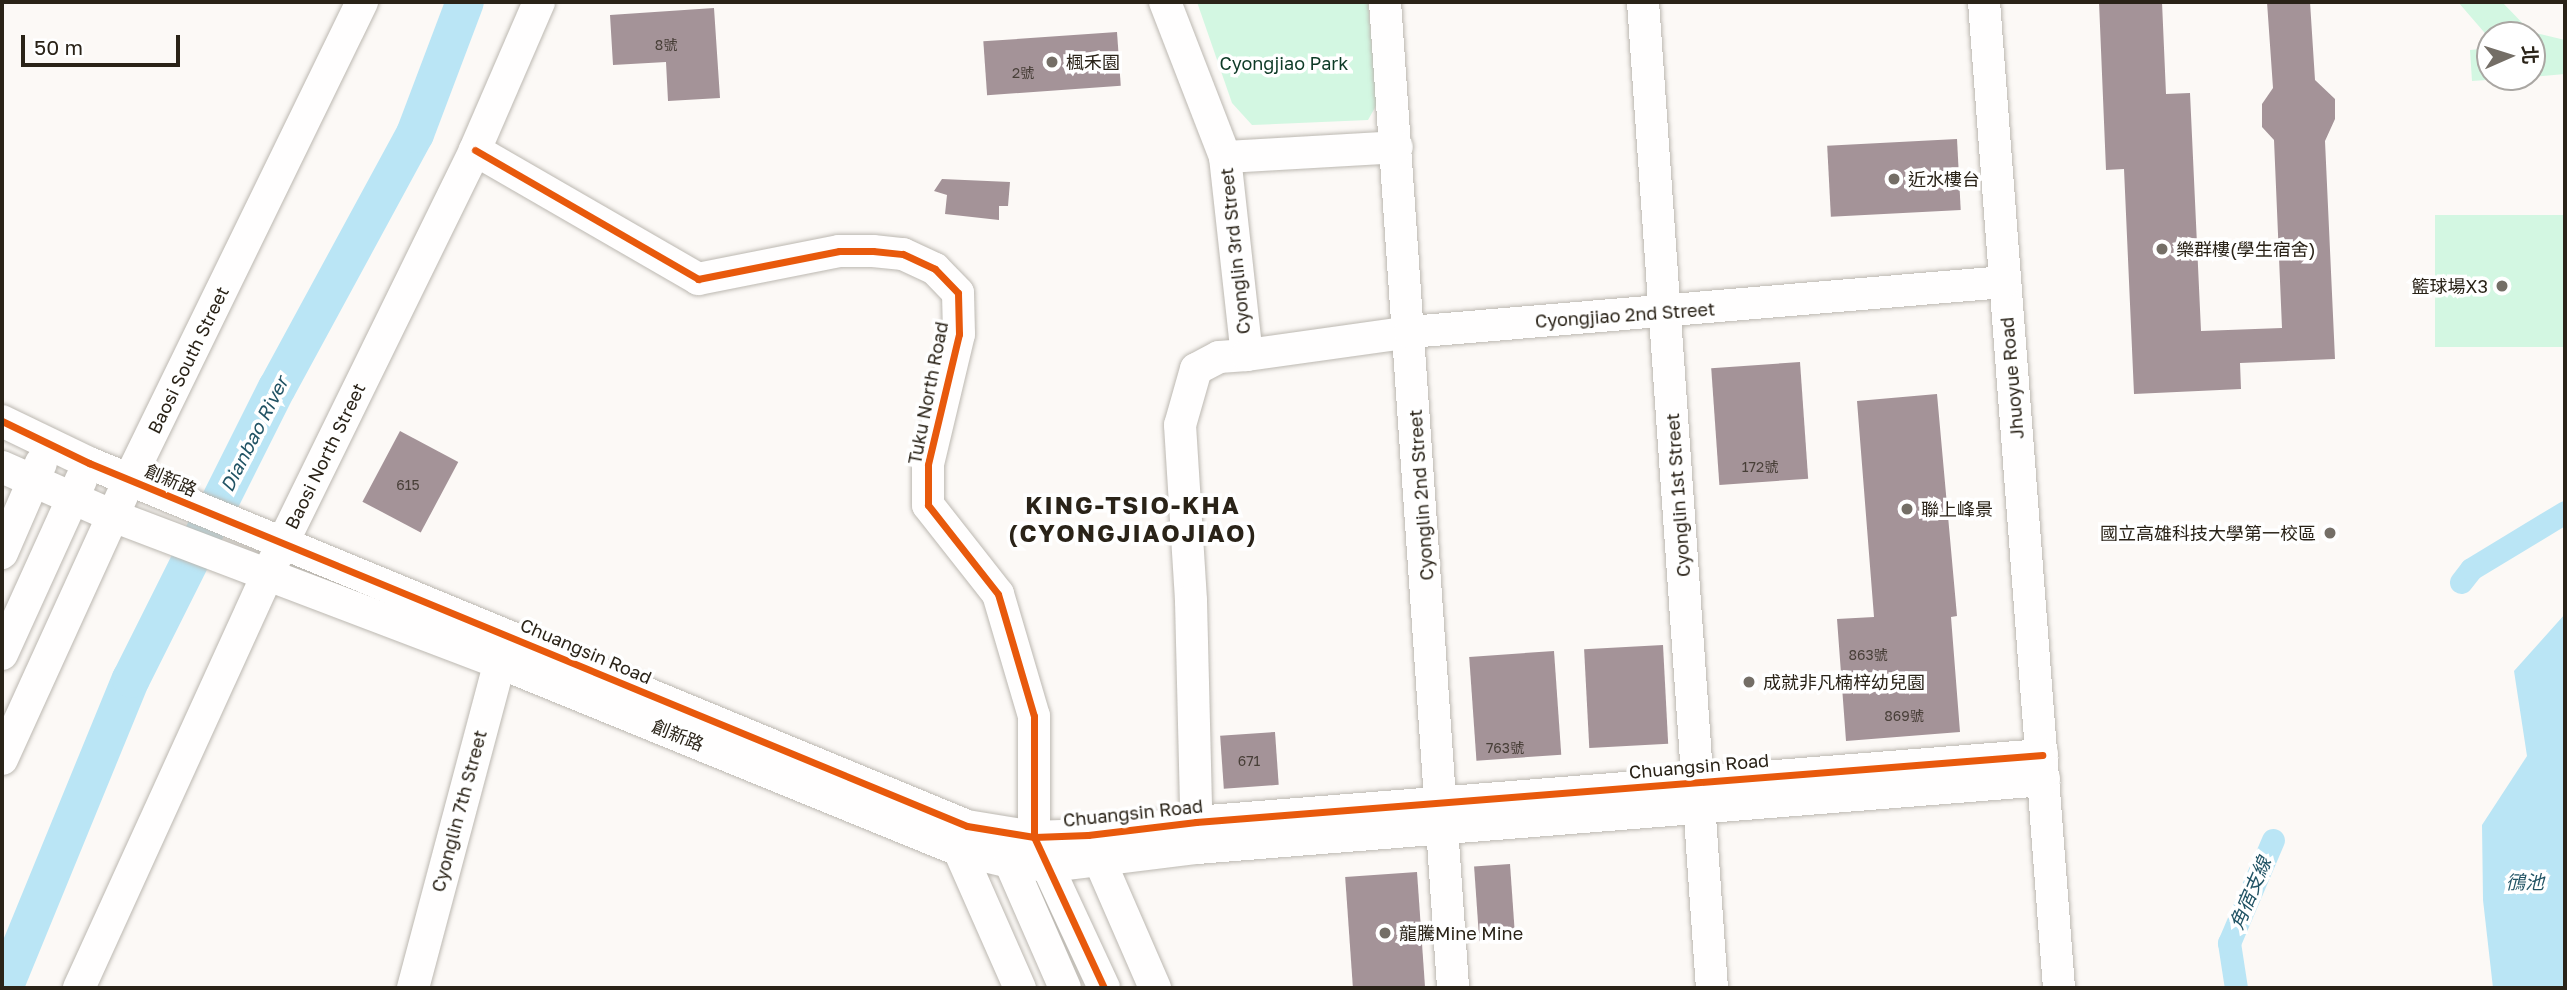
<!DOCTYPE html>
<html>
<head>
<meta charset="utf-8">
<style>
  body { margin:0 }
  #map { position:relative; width:2567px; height:990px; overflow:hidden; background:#fcf9f6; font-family:"Golos Text","Noto Sans TC",sans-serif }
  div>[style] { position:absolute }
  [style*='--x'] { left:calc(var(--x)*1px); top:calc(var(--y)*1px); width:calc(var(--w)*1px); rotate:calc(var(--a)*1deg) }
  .green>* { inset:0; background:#d3f7e2; transform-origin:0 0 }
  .water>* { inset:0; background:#bae5f5 }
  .canal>* { height:23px; margin:-11.5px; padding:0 11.5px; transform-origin:11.5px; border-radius:11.5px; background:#bae5f5 }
  .river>* { height:38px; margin:-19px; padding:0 19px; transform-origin:19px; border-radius:19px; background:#bae5f5 }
  .building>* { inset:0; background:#a49398; transform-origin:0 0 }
  .roads { filter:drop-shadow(0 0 2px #bcb8b1) drop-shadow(0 0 2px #bcb8b1) }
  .minor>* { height:32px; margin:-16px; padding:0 16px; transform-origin:16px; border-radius:16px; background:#fffefe }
  .cycleway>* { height:7px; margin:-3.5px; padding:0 3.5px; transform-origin:3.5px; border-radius:3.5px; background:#e8590c }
  .dots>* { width:19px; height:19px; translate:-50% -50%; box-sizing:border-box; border:4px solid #fff; border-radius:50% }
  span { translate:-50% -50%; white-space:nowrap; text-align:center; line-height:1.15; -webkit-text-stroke:7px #fff; paint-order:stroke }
  .number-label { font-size:14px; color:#483f38 }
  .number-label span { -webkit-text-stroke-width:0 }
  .poi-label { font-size:18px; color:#2a2318 }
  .left { translate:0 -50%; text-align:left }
  .right { translate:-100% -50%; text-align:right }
  .park-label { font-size:18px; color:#0d3a26 }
  .street-label { font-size:18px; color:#2a2318 }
  .water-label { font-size:19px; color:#215364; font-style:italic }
  .district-label { font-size:24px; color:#2a2318; font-weight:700; letter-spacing:2px }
  .frame { position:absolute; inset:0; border:4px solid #2a2318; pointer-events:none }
  .north { position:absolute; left:2476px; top:21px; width:70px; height:70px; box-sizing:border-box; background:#fff; border:2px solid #aaa7a3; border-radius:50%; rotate:87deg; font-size:19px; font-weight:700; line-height:28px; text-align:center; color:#2a2318 }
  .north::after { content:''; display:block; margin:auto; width:24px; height:32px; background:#746e66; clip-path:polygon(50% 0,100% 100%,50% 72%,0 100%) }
  .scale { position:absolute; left:21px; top:35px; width:159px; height:32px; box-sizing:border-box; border:4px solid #2a2318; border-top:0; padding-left:9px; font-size:21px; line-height:24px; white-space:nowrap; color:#2a2318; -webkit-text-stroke:5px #fff; paint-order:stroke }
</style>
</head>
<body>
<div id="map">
  <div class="green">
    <i style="clip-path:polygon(1197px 2px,1368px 2px,1377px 104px,1368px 120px,1252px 125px,1232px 103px)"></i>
    <i style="clip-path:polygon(2458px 2px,2502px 2px,2531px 32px,2565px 40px,2565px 74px,2532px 77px,2532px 35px,2490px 35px,2490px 39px)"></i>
    <i style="clip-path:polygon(2490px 48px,2490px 77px,2531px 77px,2472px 81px,2470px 50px)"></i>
    <i style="left:2565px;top:215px;width:132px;height:130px;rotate:90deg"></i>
  </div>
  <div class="water">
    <i style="clip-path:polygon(2565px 614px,2565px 988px,2493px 988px,2483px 900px,2482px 825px,2527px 756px,2514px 671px)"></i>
  </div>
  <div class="canal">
    <i style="--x:2461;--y:582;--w:16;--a:-52"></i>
    <i style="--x:2471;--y:569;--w:110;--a:-31.2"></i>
    <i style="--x:2236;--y:988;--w:46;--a:-98.8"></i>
    <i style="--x:2229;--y:943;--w:112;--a:-66.9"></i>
  </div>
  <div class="river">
    <i style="--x:4;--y:988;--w:334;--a:-67.7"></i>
    <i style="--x:131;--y:679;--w:326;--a:-63.4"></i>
    <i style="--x:277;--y:388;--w:289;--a:-61.5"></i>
    <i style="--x:415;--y:134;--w:141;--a:-69.3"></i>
  </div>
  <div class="building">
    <i style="clip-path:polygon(2099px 2px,2162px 2px,2166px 94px,2190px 93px,2201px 331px,2282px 328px,2274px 140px,2262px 127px,2262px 104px,2273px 88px,2267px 2px,2310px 2px,2315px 80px,2335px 99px,2335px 119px,2325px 141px,2335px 359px,2240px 363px,2241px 389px,2134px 394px,2124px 169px,2106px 170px)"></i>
    <i style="clip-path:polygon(714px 8px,720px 98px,668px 101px,666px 62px,613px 65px,610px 15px)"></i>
    <i style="left:1117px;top:32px;width:54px;height:134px;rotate:86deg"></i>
    <i style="left:1957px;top:139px;width:71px;height:130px;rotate:87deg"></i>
    <i style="clip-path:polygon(942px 179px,1010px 182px,1008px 206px,999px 206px,999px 220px,945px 214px,947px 195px,934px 191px)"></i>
    <i style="left:1800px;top:362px;width:117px;height:89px;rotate:86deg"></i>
    <i style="clip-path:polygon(1937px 394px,1957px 616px,1951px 617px,1960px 732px,1846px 741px,1837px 619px,1874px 617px,1857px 401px)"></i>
    <i style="left:400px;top:431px;width:66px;height:80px;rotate:28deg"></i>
    <i style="left:1663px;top:645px;width:99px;height:79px;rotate:87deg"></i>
    <i style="left:1554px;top:651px;width:104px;height:85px;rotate:86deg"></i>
    <i style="left:1275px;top:732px;width:53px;height:55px;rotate:86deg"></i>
    <i style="left:1510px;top:864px;width:75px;height:36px;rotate:86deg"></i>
    <i style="left:1417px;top:872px;width:116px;height:72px;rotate:86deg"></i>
  </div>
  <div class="roads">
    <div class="minor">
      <i style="--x:1165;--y:2;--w:166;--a:68.8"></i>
      <i style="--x:1225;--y:157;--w:199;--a:83.7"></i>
      <i style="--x:1247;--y:355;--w:28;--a:176"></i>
      <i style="--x:1219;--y:357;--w:26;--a:152"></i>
      <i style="--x:1196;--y:369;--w:58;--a:105.9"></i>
      <i style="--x:1180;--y:425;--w:176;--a:86.4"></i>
      <i style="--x:1191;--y:601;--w:242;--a:88.6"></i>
      <i style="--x:1385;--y:2;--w:988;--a:86.05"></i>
      <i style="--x:1643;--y:2;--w:988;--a:86"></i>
      <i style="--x:1984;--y:2;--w:989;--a:85.65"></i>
      <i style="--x:475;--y:150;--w:258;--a:30"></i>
      <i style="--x:698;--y:279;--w:144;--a:-11.2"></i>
      <i style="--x:839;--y:251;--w:34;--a:0"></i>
      <i style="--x:873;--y:251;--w:30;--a:6"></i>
      <i style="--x:903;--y:254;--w:35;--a:25"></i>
      <i style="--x:935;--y:269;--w:33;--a:46"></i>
      <i style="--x:958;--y:293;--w:41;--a:88.6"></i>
      <i style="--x:959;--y:334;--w:134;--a:103.4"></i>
      <i style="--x:928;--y:464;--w:41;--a:90"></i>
      <i style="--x:928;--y:505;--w:113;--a:51.8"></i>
      <i style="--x:998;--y:594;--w:127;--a:73.6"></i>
      <i style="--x:1034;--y:716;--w:121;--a:90"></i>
      <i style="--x:1034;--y:837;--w:166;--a:65.1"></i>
      <i style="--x:1225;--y:157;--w:172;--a:-3.3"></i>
      <i style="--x:1247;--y:355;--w:165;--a:-8"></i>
      <i style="--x:1410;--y:332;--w:596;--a:-4.81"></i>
      <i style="--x:2;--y:421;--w:97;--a:25.8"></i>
      <i style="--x:89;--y:463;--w:950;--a:22.46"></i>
      <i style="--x:967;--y:826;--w:68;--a:9.3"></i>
      <i style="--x:1034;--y:837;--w:54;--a:-2.1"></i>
      <i style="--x:1088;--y:835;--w:109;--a:-6.9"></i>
      <i style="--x:1196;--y:822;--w:849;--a:-4.53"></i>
      <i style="--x:2;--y:467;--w:121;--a:23.8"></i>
      <i style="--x:113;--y:516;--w:412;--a:20.8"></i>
      <i style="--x:498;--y:662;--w:498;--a:22.2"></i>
      <i style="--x:959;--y:850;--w:52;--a:13.2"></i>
      <i style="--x:1010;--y:862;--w:40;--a:5.7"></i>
      <i style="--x:1050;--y:866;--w:148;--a:-7"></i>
      <i style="--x:1197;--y:848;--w:850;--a:-4.59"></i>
      <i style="--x:2;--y:553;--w:98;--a:-66.6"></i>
      <i style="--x:2;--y:654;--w:191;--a:-65.6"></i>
      <i style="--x:2;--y:759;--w:307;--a:-65.5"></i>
      <i style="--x:129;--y:480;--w:532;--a:-64.01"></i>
      <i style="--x:964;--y:835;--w:16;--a:108"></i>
      <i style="--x:959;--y:850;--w:151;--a:66.2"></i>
      <i style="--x:1092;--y:843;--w:158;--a:66.5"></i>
      <i style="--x:1021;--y:850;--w:16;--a:133"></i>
      <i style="--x:1010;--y:862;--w:137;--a:66.4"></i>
      <i style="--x:79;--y:988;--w:454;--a:-65.5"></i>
      <i style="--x:267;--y:575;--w:473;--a:-63.9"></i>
      <i style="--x:475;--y:150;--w:161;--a:-66.6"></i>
      <i style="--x:413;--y:988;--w:357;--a:-75.1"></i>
    </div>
  </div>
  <div class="cycleway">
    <i style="--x:475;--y:150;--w:258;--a:30"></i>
    <i style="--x:698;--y:279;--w:144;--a:-11.2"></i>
    <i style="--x:839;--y:251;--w:34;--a:0"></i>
    <i style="--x:873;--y:251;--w:30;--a:6"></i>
    <i style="--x:903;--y:254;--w:35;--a:25"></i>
    <i style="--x:935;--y:269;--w:33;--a:46"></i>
    <i style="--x:958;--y:293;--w:41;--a:88.6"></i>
    <i style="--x:959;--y:334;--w:134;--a:103.4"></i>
    <i style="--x:928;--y:464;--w:41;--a:90"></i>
    <i style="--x:928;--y:505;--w:113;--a:51.8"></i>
    <i style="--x:998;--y:594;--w:127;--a:73.6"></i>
    <i style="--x:1034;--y:716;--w:121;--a:90"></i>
    <i style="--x:1034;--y:837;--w:166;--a:65.1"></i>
    <i style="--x:2;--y:421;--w:97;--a:25.8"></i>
    <i style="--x:89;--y:463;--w:950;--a:22.46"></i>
    <i style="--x:967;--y:826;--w:68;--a:9.3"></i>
    <i style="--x:1034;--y:837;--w:54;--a:-2.1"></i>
    <i style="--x:1088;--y:835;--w:109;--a:-6.9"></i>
    <i style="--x:1196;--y:822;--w:849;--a:-4.53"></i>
  </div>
  <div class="dots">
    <i style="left:1052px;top:62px;background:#746e66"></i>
    <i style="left:1894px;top:179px;background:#746e66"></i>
    <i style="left:2162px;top:249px;background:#746e66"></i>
    <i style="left:2502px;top:286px;background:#746e66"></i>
    <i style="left:1907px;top:509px;background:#746e66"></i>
    <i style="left:2330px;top:533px;background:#746e66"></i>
    <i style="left:1749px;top:682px;background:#746e66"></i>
    <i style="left:1385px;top:933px;background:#746e66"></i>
  </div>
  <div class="number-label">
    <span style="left:666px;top:45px">8號</span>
    <span style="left:1023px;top:73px">2號</span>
    <span style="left:1760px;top:467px">172號</span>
    <span style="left:408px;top:485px">615</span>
    <span style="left:1868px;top:655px">863號</span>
    <span style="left:1904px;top:716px">869號</span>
    <span style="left:1505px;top:748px">763號</span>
    <span style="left:1249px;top:761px">671</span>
  </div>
  <div class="poi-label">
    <span class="left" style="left:1066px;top:62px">楓禾園</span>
    <span class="left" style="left:1908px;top:179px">近水樓台</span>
    <span class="left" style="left:2176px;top:249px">樂群樓(學生宿舍)</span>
    <span class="right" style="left:2488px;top:286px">籃球場X3</span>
    <span class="left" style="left:1921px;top:509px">聯上峰景</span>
    <span class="right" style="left:2316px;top:533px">國立高雄科技大學第一校區</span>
    <span class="left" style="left:1763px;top:682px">成就非凡楠梓幼兒園</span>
    <span class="left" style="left:1399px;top:933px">龍騰Mine Mine</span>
  </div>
  <div class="park-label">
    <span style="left:1284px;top:63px">Cyongjiao Park</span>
  </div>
  <div class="street-label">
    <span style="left:1235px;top:251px;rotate:-96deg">Cyonglin 3rd Street</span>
    <span style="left:1625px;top:315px;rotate:-4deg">Cyongjiao 2nd Street</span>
    <span style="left:188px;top:360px;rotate:-64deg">Baosi South Street</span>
    <span style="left:2012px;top:378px;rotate:-95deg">Jhuoyue Road</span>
    <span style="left:928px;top:393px;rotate:-79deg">Tuku North Road</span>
    <span style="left:325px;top:456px;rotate:-64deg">Baosi North Street</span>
    <span style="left:171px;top:480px;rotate:23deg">創新路</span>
    <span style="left:1421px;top:495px;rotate:-94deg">Cyonglin 2nd Street</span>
    <span style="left:1678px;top:495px;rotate:-94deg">Cyonglin 1st Street</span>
    <span style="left:586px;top:651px;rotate:23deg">Chuangsin Road</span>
    <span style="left:678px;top:735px;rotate:22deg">創新路</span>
    <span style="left:1699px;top:766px;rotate:-5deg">Chuangsin Road</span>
    <span style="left:459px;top:811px;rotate:-75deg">Cyonglin 7th Street</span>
    <span style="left:1133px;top:813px;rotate:-6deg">Chuangsin Road</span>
  </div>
  <div class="water-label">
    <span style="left:254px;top:434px;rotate:-63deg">Dianbao River</span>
    <span style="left:2525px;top:882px">鴴池</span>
    <span style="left:2250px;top:893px;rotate:-67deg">角宿支線</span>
  </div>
  <div class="district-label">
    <span style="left:1133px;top:519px">KING-TSIO-KHA<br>(CYONGJIAOJIAO)</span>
  </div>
  <div class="frame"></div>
  <div class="north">北</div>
  <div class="scale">50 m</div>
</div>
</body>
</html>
